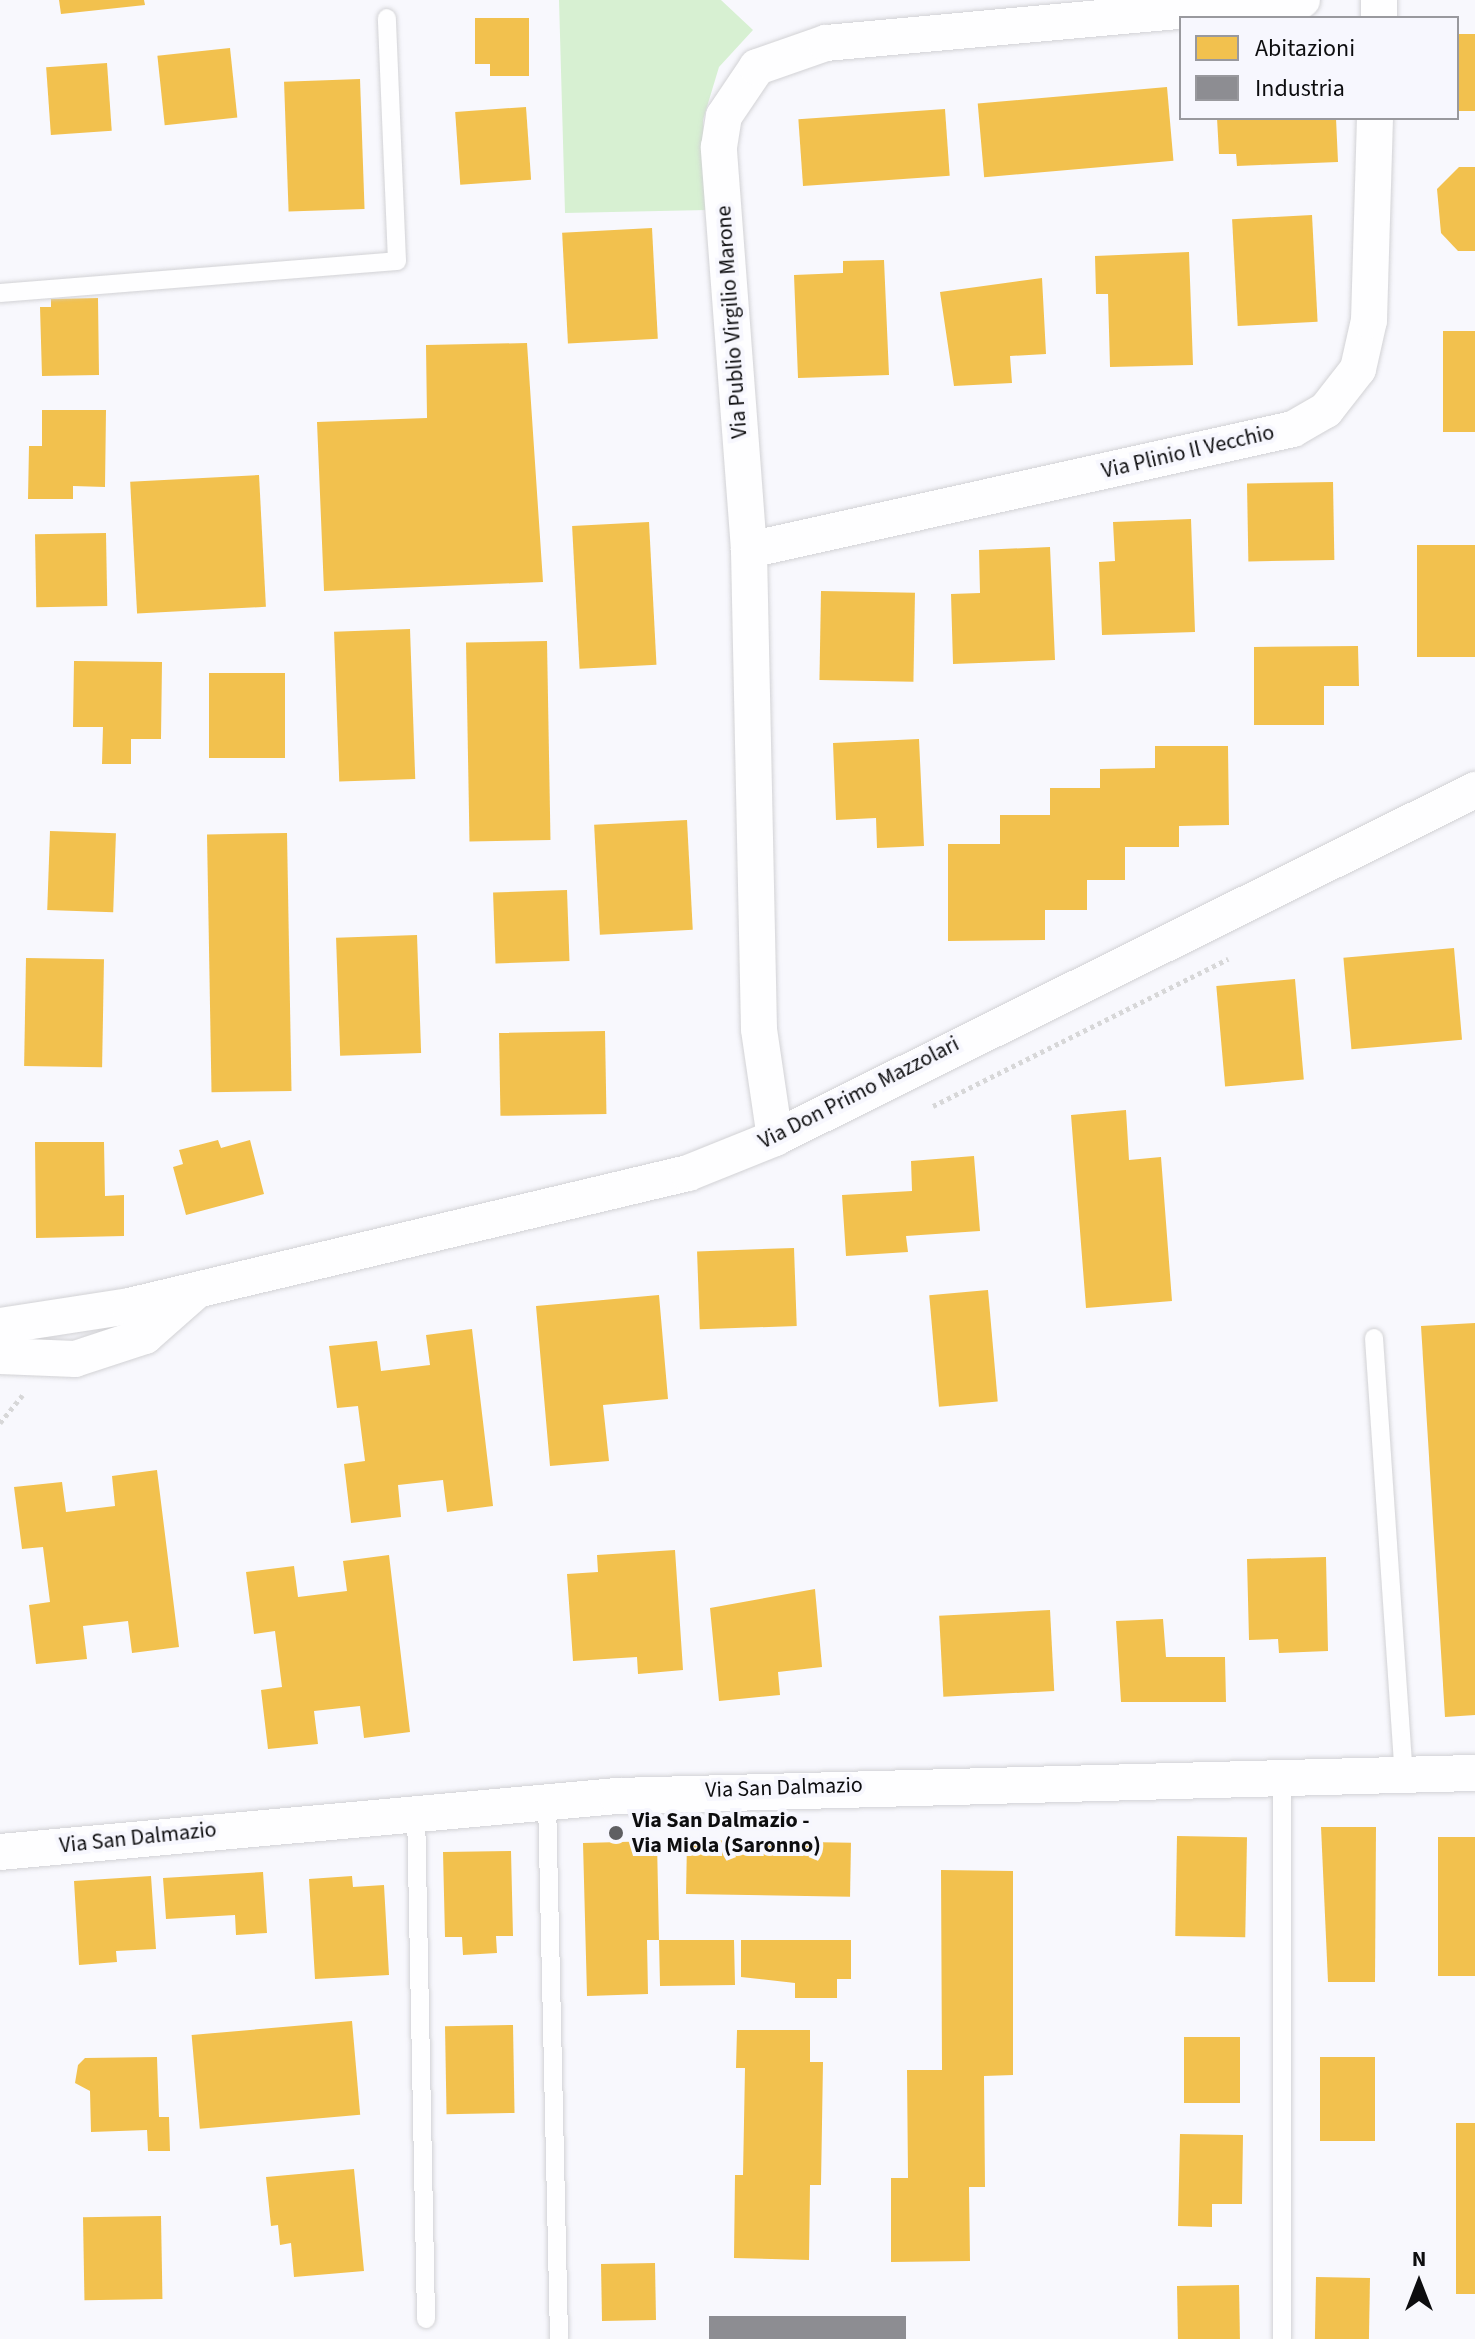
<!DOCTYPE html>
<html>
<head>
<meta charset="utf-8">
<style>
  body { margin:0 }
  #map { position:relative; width:1475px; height:2339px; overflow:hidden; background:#f8f8fd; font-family:"Source Sans 3",sans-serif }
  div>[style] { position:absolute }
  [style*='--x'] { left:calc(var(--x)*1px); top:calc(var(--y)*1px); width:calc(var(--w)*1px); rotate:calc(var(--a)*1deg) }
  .green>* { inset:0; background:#d7f0d2 }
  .homes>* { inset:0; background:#f2c14e; transform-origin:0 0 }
  .industry>* { inset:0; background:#8d8d92; transform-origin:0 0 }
  .path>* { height:5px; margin-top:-2.5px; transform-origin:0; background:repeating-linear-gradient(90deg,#d7d7d8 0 4px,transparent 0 8px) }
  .roads { filter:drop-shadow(0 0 2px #d2d2d5) drop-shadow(0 0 2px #d2d2d5) }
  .service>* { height:18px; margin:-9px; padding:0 9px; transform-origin:9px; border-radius:9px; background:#fefeff }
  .minor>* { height:36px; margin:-18px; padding:0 18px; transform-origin:18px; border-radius:18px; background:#fefeff }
  .dots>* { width:22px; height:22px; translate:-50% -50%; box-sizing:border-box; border:4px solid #f7f7fe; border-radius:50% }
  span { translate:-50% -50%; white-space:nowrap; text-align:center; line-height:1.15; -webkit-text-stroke:8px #f7f7fe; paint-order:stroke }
  .street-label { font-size:22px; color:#0d0d0f }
  .poi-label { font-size:22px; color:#0d0d0f; font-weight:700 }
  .left { translate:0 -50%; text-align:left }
  .legend { position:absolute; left:1179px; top:16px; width:280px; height:104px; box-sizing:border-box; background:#f7f7fe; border:2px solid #99999e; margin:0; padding:10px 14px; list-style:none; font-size:24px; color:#0d0d0f }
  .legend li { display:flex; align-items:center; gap:16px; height:40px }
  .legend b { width:40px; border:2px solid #99999e }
  .north { position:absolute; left:1379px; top:2243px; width:80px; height:80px; -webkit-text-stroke:6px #f7f7fe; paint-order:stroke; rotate:0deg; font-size:22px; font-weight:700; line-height:32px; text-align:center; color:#0d0d0f }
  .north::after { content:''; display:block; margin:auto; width:28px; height:36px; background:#0d0d0f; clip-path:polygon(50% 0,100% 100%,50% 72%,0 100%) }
</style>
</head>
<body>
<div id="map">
  <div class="green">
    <i style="clip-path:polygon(559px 0,721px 0,753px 30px,719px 67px,703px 120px,707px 210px,565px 213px)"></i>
  </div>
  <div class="homes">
    <i style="clip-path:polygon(59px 0,144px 0,145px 5px,61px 14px)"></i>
    <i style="clip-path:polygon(475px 18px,529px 18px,529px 76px,490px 76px,490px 64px,475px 64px)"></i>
    <i style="left:1475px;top:34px;width:77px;height:18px;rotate:90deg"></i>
    <i style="left:230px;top:48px;width:70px;height:73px;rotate:84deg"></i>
    <i style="left:107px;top:63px;width:68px;height:61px;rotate:86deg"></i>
    <i style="left:360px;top:79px;width:130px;height:76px;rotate:88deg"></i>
    <i style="left:1167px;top:87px;width:74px;height:190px;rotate:85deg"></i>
    <i style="left:526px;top:107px;width:73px;height:71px;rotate:86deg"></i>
    <i style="left:945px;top:109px;width:67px;height:147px;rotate:86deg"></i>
    <i style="clip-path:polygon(1217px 118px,1336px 118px,1338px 162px,1237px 166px,1236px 154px,1219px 154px)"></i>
    <i style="clip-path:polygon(1459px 167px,1475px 167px,1475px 251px,1458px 251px,1441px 233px,1437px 189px)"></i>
    <i style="left:1312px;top:215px;width:107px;height:80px;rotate:87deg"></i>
    <i style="left:652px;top:228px;width:111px;height:90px;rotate:87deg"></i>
    <i style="clip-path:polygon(1189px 252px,1193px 365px,1110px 367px,1108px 294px,1096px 294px,1095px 256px)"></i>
    <i style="clip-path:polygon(884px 260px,889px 375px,798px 378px,794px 275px,843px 273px,843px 261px)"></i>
    <i style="clip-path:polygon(1042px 278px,1046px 354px,1010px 356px,1012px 383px,954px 386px,940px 292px)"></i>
    <i style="clip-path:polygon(98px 298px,99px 375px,42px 376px,40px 307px,51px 307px,51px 299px)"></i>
    <i style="left:1443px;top:331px;width:32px;height:101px"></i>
    <i style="clip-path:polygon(527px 343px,543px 582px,324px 591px,317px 422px,427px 418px,426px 345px)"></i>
    <i style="clip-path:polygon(42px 410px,106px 410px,105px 487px,73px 486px,73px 499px,28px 499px,29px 446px,42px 446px)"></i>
    <i style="left:259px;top:475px;width:132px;height:129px;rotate:87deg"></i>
    <i style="left:1333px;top:482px;width:78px;height:86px;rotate:89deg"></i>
    <i style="clip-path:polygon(1191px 519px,1195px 632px,1102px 635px,1099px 562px,1115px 561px,1113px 522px)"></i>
    <i style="left:649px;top:522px;width:143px;height:77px;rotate:87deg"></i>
    <i style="left:106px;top:533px;width:73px;height:71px;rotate:89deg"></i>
    <i style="left:1475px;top:545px;width:112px;height:58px;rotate:90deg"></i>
    <i style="clip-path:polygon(1050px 547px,1055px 660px,953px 664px,951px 594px,980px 593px,979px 550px)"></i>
    <i style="left:821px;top:591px;width:94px;height:89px;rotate:1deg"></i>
    <i style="left:410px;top:629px;width:150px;height:76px;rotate:88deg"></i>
    <i style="left:547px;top:641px;width:199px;height:81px;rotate:89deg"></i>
    <i style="clip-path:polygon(1358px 646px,1359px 686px,1324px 686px,1324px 725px,1254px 725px,1254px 647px)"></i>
    <i style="clip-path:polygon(74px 661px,162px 662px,161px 739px,131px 739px,131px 764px,102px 764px,103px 727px,73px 727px)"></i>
    <i style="left:209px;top:673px;width:76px;height:85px"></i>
    <i style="clip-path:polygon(919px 739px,924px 846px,877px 848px,876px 818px,836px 820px,833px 743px)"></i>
    <i style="clip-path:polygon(1155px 746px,1228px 746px,1229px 825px,1179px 826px,1179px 847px,1125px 847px,1125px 880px,1087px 880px,1087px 910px,1045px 910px,1045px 940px,948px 941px,948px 844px,1000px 844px,1000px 815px,1050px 815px,1050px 788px,1100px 788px,1100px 769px,1155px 768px)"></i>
    <i style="left:687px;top:820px;width:110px;height:93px;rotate:87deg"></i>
    <i style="left:50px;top:831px;width:66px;height:79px;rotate:2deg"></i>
    <i style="left:287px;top:833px;width:258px;height:80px;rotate:89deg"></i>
    <i style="left:567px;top:890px;width:71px;height:74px;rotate:88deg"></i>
    <i style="left:417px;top:935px;width:118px;height:81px;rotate:88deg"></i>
    <i style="left:1454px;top:948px;width:92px;height:111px;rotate:85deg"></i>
    <i style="left:26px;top:958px;width:78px;height:108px;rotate:1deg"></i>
    <i style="left:1295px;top:979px;width:101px;height:79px;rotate:85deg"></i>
    <i style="left:605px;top:1031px;width:83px;height:106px;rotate:89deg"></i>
    <i style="clip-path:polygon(1126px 1110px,1129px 1160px,1161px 1157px,1172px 1301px,1086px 1308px,1071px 1115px)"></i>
    <i style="clip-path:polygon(218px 1140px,221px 1148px,250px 1140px,264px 1194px,186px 1215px,173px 1167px,183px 1164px,179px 1150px)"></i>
    <i style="clip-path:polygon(35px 1142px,104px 1142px,105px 1196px,124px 1195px,124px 1236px,36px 1238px)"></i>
    <i style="clip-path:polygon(974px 1156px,980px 1231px,906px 1236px,908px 1252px,846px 1256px,842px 1195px,912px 1191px,911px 1161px)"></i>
    <i style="left:794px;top:1248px;width:78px;height:97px;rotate:88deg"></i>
    <i style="left:988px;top:1290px;width:112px;height:59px;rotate:85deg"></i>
    <i style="clip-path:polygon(659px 1295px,668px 1399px,603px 1405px,609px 1461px,550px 1466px,536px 1306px)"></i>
    <i style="clip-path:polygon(1475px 1323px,1475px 1715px,1445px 1717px,1421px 1326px)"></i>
    <i style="clip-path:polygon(472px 1329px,493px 1506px,447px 1512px,443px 1480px,398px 1485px,401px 1517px,351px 1523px,344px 1464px,365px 1461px,358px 1406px,337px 1408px,329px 1346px,377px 1341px,381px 1371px,430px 1365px,426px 1335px)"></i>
    <i style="clip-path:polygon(157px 1470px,179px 1647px,132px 1653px,128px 1621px,83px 1626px,87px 1659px,36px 1664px,29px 1605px,50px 1602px,43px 1547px,22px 1549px,14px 1487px,62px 1482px,66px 1512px,115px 1506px,112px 1476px)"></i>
    <i style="clip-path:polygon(675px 1550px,683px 1670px,638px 1674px,637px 1657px,573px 1661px,567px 1574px,598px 1572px,597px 1555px)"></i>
    <i style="clip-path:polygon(389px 1555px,410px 1732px,364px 1738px,360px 1706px,314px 1711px,318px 1744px,268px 1749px,261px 1690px,282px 1687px,275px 1631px,254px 1634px,246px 1572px,294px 1566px,298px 1597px,347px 1591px,343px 1561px)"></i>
    <i style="clip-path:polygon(1326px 1557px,1328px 1651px,1279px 1653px,1278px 1639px,1249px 1640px,1247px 1559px)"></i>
    <i style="clip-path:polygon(815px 1589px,822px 1667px,778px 1672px,780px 1695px,719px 1701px,710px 1608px)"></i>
    <i style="left:1050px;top:1610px;width:81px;height:111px;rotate:87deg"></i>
    <i style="clip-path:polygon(1163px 1619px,1166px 1657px,1225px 1657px,1226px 1702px,1121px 1702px,1116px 1621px)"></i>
    <i style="clip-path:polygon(1321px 1827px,1376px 1827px,1375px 1982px,1328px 1982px)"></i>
    <i style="left:1177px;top:1836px;width:70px;height:100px;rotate:1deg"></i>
    <i style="left:1438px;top:1837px;width:37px;height:139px"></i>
    <i style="left:687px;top:1840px;width:164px;height:54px;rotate:1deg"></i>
    <i style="clip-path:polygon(657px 1841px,659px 1940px,734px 1940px,735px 1985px,660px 1986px,659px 1940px,647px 1940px,648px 1994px,587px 1996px,583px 1843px)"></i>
    <i style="clip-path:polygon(511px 1851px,513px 1936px,496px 1936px,497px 1953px,463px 1955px,462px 1937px,445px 1937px,443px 1852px)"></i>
    <i style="clip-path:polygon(941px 1870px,1013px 1871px,1013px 2075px,984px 2076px,985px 2187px,969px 2187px,970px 2261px,891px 2262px,891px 2178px,908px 2178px,907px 2070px,942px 2070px)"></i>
    <i style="clip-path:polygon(263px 1872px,267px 1933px,236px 1935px,235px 1915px,166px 1919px,163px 1878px)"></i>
    <i style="clip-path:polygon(151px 1876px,156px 1949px,116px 1951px,117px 1962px,79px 1965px,74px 1881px)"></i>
    <i style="clip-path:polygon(352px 1876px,353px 1887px,384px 1885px,389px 1975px,315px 1979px,309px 1879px)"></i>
    <i style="clip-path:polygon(741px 1940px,851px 1940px,851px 1979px,837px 1979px,837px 1998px,795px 1998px,795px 1983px,741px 1977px)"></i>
    <i style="left:352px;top:2021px;width:94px;height:161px;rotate:85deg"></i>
    <i style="left:513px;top:2025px;width:88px;height:68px;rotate:89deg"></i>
    <i style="clip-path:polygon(737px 2030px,810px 2030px,810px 2062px,823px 2062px,821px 2185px,810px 2185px,809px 2260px,734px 2258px,735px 2175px,743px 2175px,745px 2068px,736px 2068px)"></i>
    <i style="left:1240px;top:2037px;width:66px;height:56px;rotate:90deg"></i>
    <i style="clip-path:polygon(157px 2057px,159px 2117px,169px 2117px,170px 2151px,148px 2151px,147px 2130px,91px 2132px,90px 2091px,75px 2083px,78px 2065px,85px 2058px)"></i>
    <i style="left:1320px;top:2057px;width:55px;height:84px"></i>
    <i style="left:1456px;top:2123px;width:19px;height:171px"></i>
    <i style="clip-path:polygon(1180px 2134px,1243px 2135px,1242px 2204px,1212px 2204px,1212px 2227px,1178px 2226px)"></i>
    <i style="clip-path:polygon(354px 2169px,364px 2271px,294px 2277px,291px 2243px,280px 2245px,278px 2225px,271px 2226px,266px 2177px)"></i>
    <i style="left:161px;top:2216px;width:83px;height:78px;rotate:89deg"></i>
    <i style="left:655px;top:2263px;width:57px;height:54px;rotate:89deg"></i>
    <i style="left:1316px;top:2277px;width:54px;height:62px;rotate:1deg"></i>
    <i style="left:1239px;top:2285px;width:54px;height:62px;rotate:89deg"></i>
  </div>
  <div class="industry">
    <i style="left:709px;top:2316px;width:197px;height:23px"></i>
  </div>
  <div class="path">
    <i style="--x:933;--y:1106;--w:330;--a:-26.5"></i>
    <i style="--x:0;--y:1423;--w:36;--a:-51"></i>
  </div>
  <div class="roads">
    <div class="service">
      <i style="--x:0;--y:293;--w:398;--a:-4.6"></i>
      <i style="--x:397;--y:261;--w:243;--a:-92.4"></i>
      <i style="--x:1374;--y:1338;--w:437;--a:86.1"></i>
      <i style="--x:547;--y:1800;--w:539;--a:88.72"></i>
      <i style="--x:416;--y:1810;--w:509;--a:88.87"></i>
      <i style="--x:1282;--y:2339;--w:563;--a:-90"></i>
    </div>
    <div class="minor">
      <i style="--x:1379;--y:18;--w:18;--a:-90"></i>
      <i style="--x:749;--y:550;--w:557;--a:-12.54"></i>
      <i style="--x:1293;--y:429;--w:38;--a:-30"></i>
      <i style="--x:1326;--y:410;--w:52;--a:-52"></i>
      <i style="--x:1358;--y:369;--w:50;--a:-77.3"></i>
      <i style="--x:1369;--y:320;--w:202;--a:-88.3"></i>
      <i style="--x:775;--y:1138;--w:110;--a:-98.4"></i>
      <i style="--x:759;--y:1029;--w:479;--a:-91.2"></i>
      <i style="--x:749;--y:550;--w:404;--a:-94.3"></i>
      <i style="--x:719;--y:147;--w:31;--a:-81"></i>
      <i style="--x:724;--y:116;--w:59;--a:-56"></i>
      <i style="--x:757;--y:67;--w:73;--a:-19.2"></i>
      <i style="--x:826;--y:43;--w:478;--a:-5.2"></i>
      <i style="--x:0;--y:1326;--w:131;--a:-8.8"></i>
      <i style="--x:129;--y:1306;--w:575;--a:-13.38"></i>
      <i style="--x:688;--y:1173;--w:94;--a:-21.9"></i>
      <i style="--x:775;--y:1138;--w:782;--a:-26.43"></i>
      <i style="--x:0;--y:1356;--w:75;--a:2.3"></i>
      <i style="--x:75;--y:1359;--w:74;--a:-18.2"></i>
      <i style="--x:145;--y:1336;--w:68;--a:-41.4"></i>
      <i style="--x:0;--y:1852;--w:620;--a:-5.19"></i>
      <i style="--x:617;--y:1796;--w:858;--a:-1.54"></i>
    </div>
  </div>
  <div class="dots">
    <i style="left:616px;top:1833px;background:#5f5f62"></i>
  </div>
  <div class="street-label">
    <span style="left:732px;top:322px;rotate:-94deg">Via Publio Virgilio Marone</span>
    <span style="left:1188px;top:452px;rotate:-13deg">Via Plinio Il Vecchio</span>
    <span style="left:859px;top:1093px;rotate:-27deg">Via Don Primo Mazzolari</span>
    <span style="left:784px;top:1788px;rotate:-2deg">Via San Dalmazio</span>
    <span style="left:138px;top:1838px;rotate:-6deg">Via San Dalmazio</span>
  </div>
  <div class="poi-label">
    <span class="left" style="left:632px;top:1833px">Via San Dalmazio -<br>Via Miola (Saronno)</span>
  </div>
  <ul class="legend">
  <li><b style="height:22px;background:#f2c14e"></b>Abitazioni</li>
  <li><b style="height:22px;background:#8d8d92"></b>Industria</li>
  </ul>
  <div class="north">N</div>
</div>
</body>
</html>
